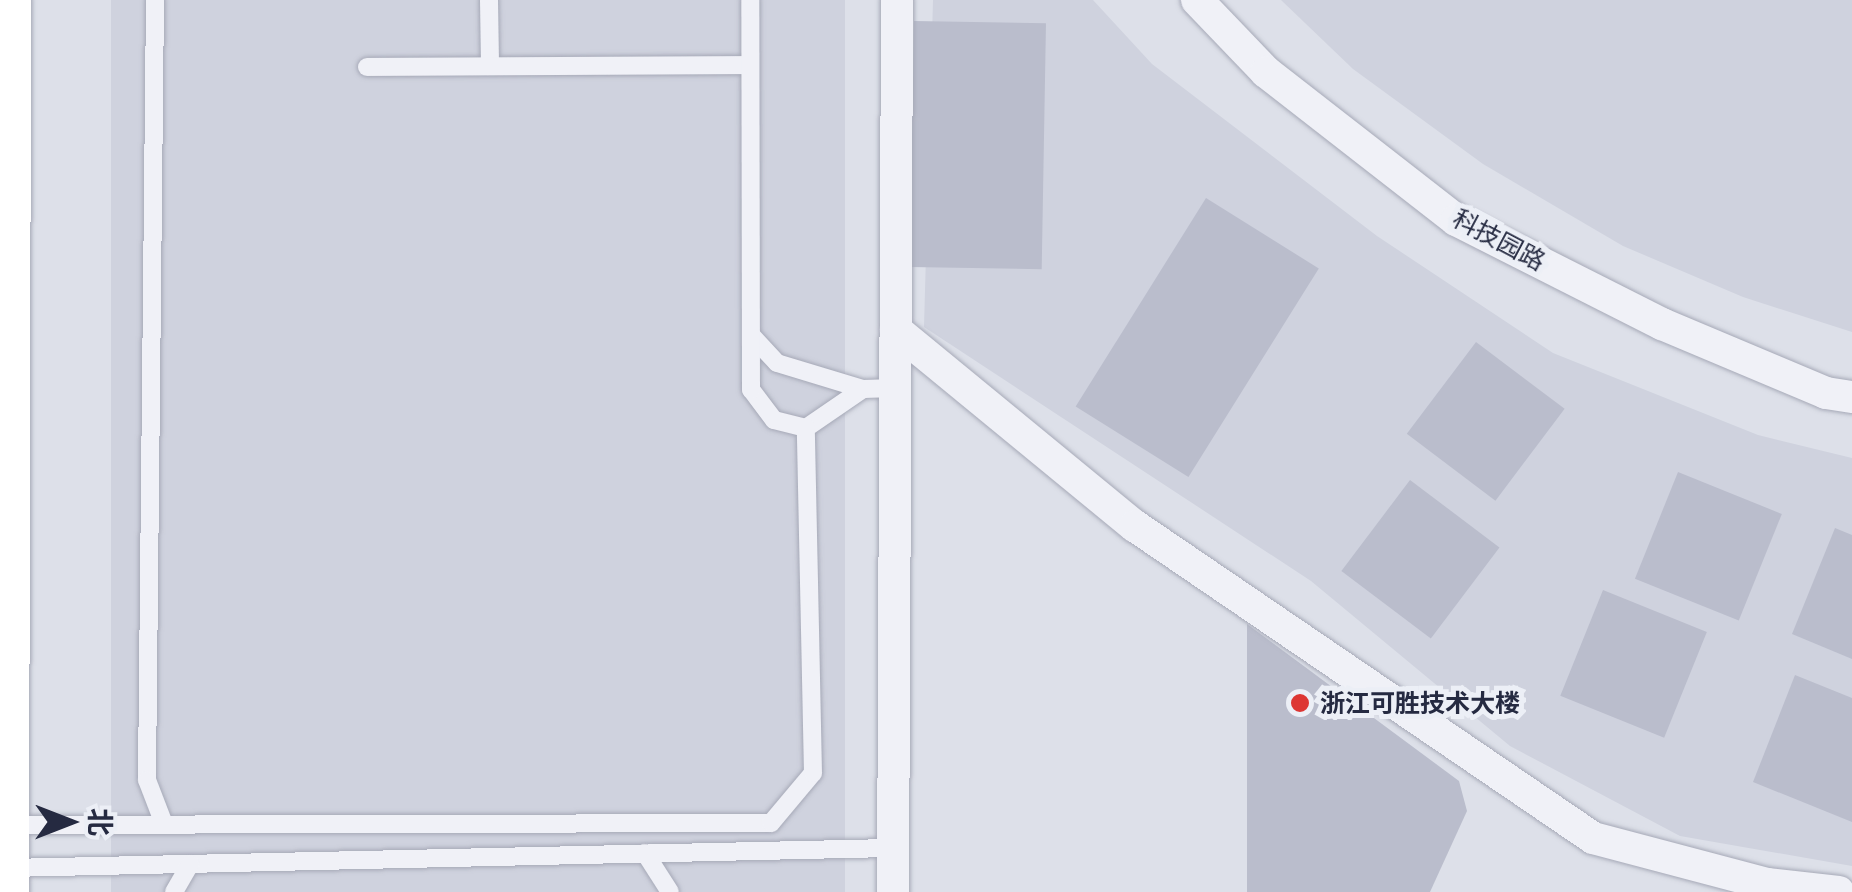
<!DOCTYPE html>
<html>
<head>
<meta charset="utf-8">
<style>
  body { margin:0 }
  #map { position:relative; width:1852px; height:892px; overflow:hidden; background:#dde0e9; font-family:Quicksand,"Noto Sans SC",sans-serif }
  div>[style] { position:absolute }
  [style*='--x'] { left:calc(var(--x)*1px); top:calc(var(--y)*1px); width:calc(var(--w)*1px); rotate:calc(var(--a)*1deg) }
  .built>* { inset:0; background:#cfd2de; transform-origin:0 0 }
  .building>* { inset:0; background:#babdcc; transform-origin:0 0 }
  .roads { filter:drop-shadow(0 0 2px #a6a9b7) drop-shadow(0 0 2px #a6a9b7) }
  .service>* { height:18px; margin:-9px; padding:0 9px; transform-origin:9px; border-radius:9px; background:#f0f1f7 }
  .minor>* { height:32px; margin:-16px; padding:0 16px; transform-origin:16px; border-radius:16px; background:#f0f1f7 }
  .primary>* { height:52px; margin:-26px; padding:0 26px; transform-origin:26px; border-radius:26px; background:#fff }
  .dots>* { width:28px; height:28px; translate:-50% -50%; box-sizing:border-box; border:5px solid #eceff6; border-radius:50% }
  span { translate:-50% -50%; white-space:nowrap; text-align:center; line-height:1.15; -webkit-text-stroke:10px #eceff6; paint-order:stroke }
  .street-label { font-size:25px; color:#252a41 }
  .poi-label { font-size:25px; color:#252a41; font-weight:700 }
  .left { translate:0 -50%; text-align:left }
  .north { position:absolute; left:20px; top:772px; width:100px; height:100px; -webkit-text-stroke:8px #eceff6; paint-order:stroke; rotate:90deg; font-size:28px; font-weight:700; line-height:40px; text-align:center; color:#252a41 }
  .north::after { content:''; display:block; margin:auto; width:35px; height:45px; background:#252a41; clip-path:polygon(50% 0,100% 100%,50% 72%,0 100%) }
</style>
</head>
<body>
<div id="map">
  <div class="built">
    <i style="left:111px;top:0;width:734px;height:892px"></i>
    <i style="clip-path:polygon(933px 0,1093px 0,1152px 64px,1377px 236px,1553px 353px,1758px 435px,1852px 458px,1852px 866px,1680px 836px,1510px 746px,1311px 581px,924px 327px)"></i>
    <i style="clip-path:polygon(1281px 0,1852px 0,1852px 332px,1743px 297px,1623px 246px,1483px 164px,1353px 69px)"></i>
  </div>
  <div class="building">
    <i style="left:914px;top:21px;width:132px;height:246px;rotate:1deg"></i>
    <i style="left:1206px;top:198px;width:133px;height:246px;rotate:32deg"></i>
    <i style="left:1476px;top:342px;width:111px;height:115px;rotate:37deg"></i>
    <i style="left:1678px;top:472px;width:112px;height:115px;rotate:22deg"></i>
    <i style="left:1410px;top:480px;width:112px;height:114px;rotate:37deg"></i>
    <i style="clip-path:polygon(1835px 528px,1852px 535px,1852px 659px,1792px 634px)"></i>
    <i style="left:1603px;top:590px;width:112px;height:114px;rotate:22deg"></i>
    <i style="clip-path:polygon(1247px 624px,1459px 781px,1467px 811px,1430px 892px,1247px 892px)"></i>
    <i style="clip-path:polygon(1795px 675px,1852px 698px,1852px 822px,1753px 782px)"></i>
  </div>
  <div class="roads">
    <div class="service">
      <i style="--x:155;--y:0;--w:780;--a:90.59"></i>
      <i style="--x:147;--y:780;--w:47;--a:68.9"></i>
      <i style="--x:489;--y:0;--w:66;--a:89.1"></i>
      <i style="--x:367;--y:67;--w:383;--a:-0.3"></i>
      <i style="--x:751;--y:335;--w:38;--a:47"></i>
      <i style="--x:777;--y:363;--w:90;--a:16.8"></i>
      <i style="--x:863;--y:389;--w:32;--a:-2"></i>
      <i style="--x:806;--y:428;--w:69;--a:-34.4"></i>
      <i style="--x:8;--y:825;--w:763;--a:-0.15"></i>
      <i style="--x:771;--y:823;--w:65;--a:-50"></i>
      <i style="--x:813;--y:773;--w:345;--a:-91.2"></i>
      <i style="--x:806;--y:428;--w:33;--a:-166"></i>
      <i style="--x:774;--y:420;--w:38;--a:-127"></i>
      <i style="--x:751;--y:390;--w:390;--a:-90.1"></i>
      <i style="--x:645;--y:853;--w:46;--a:57.3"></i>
      <i style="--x:9;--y:868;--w:884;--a:-1.3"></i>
      <i style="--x:174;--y:892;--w:32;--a:-60"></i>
    </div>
    <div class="minor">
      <i style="--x:1197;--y:0;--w:100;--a:46.2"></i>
      <i style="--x:1266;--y:72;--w:241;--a:37.9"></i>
      <i style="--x:1456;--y:220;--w:231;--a:26.8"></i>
      <i style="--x:1662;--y:324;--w:178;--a:22.8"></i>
      <i style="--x:1826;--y:393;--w:26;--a:9"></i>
      <i style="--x:896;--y:330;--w:309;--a:39.4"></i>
      <i style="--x:1135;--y:526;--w:554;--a:34.26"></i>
      <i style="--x:1593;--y:838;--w:180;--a:14.8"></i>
      <i style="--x:1767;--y:884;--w:72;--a:6.3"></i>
      <i style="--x:893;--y:892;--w:892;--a:-89.74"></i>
    </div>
    <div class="primary">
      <i style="--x:3;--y:892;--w:892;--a:-89.87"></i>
    </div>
  </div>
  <div class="dots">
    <i style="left:1300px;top:703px;background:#dd3633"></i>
  </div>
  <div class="street-label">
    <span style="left:1499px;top:240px;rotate:28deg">科技园路</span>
  </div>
  <div class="poi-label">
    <span class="left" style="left:1320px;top:703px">浙江可胜技术大楼</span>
  </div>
  <div class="north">北</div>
</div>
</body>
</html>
